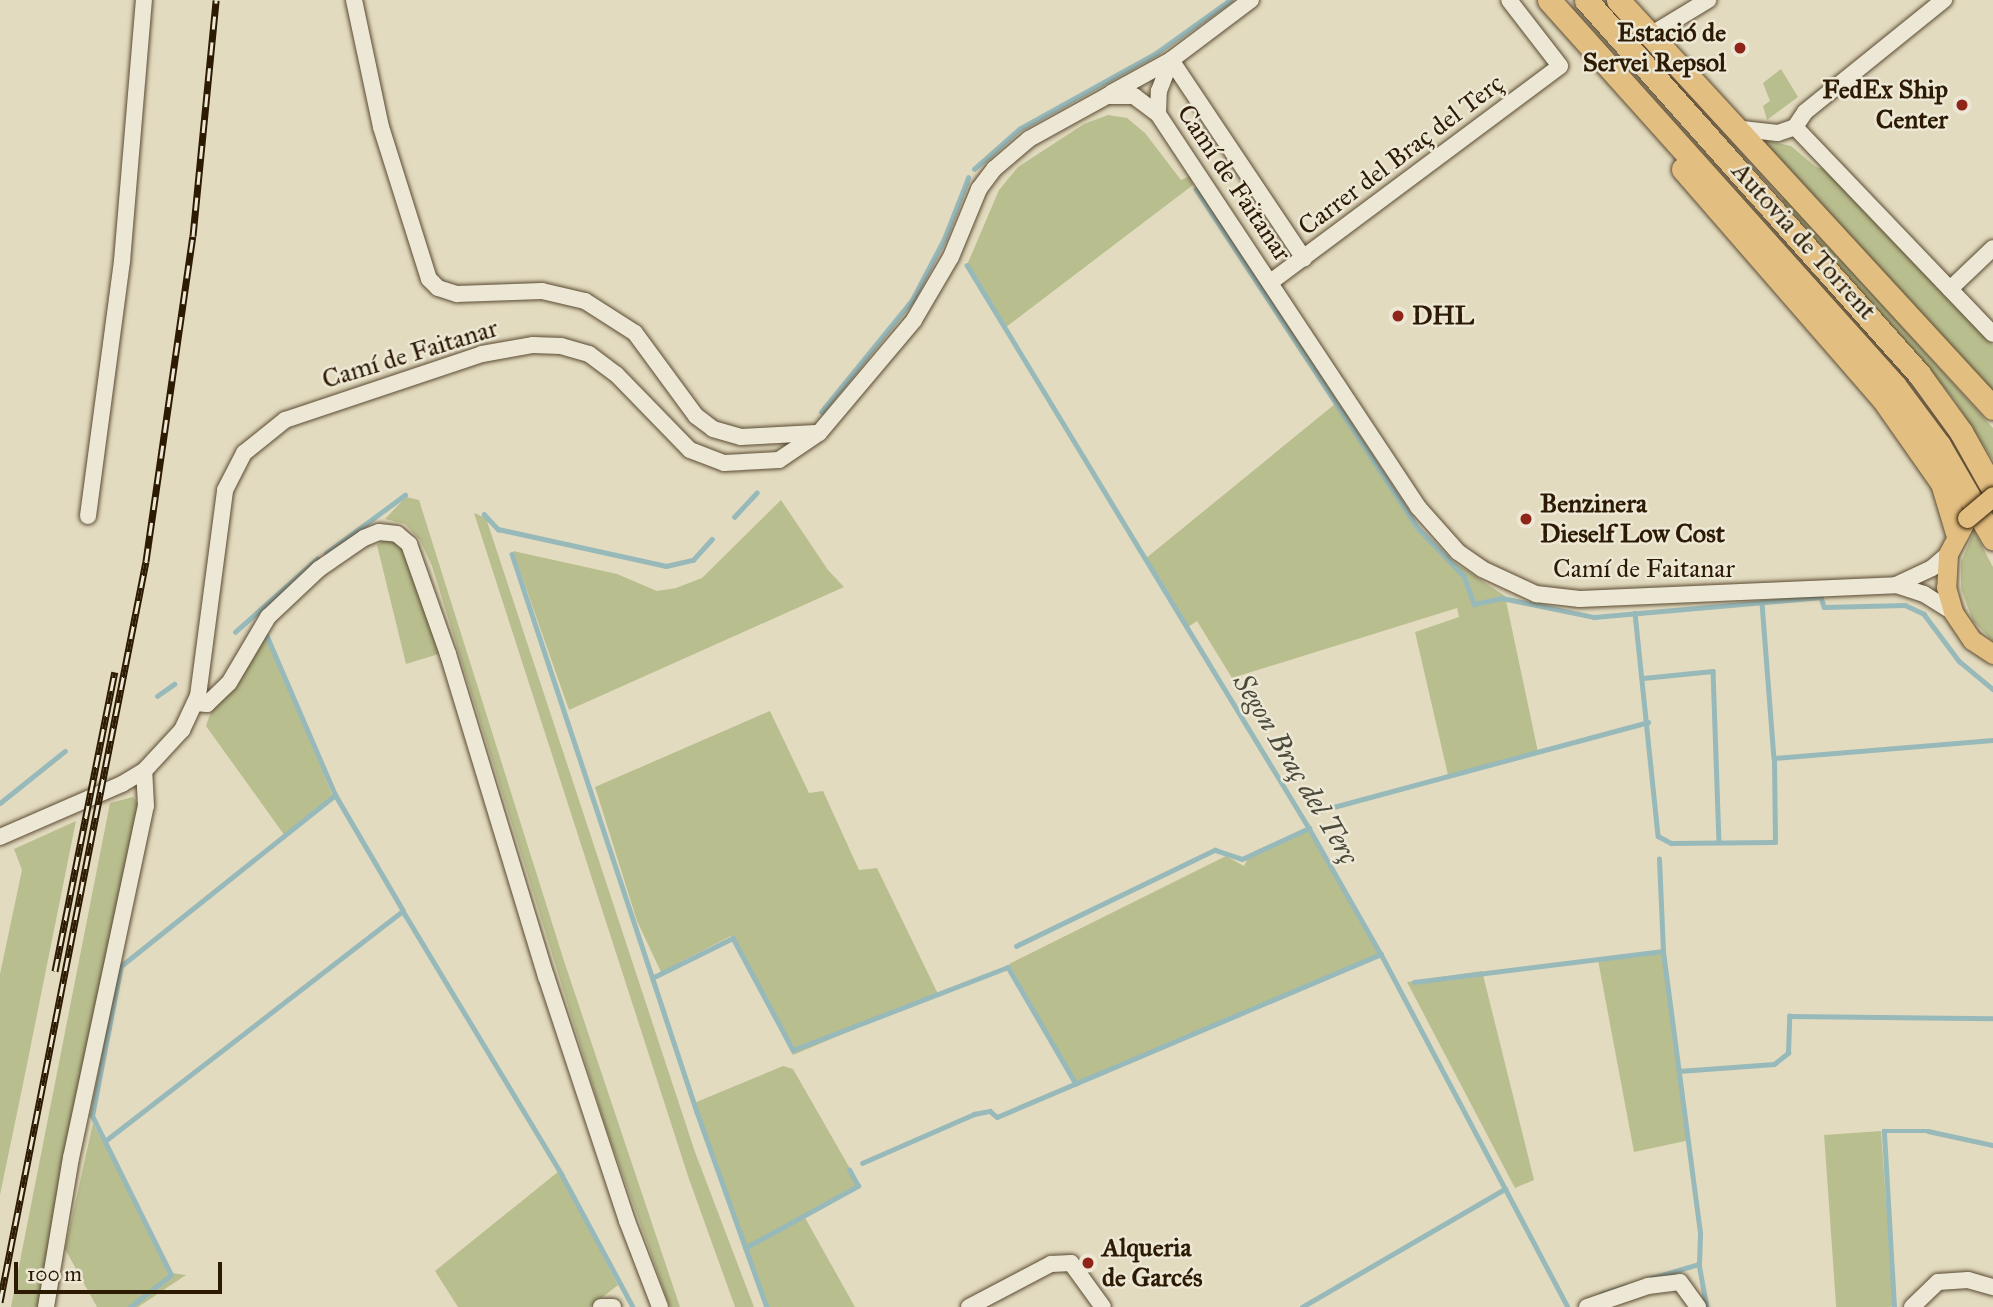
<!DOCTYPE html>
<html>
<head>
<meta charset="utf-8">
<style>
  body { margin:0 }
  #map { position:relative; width:1993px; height:1307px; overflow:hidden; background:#e3dbbf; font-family:"IM FELL Great Primer",serif }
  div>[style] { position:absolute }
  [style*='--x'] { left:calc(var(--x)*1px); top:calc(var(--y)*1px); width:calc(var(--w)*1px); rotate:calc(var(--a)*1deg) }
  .green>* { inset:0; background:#b9be8e; transform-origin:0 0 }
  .stream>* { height:4.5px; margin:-2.25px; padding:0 2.25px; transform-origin:2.25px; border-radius:2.25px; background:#98b9ba }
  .roads { filter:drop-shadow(0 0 2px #5a4a32) drop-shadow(0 0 2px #5a4a32) }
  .minor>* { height:16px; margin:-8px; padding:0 8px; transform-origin:8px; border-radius:8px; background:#ede8d5 }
  .major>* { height:19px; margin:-9.5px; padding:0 9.5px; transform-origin:9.5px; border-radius:9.5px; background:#e2be80 }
  .highway>* { height:23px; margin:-11.5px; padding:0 11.5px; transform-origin:11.5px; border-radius:11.5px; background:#e2be80 }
  .rail>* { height:7px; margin-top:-3.5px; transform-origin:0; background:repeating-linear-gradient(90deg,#ede8d5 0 13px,#2c1a03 0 26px); box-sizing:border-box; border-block:2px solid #2c1a03 }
  .bridges { filter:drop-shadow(0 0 2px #2c1a03) drop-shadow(0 0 2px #2c1a03) }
  .major-bridge>* { height:19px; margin:-9.5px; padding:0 9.5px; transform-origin:9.5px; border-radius:9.5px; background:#e2be80 }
  .dots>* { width:19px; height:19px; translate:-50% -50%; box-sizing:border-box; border:4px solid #ede8d5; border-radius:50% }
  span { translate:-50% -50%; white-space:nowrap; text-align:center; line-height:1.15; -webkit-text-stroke:5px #ede8d5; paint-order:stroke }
  .poi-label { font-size:26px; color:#2c1a03; font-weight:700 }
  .right { translate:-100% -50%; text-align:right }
  .left { translate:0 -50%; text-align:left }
  .street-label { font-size:26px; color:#2c1a03 }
  .water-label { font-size:28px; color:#4c4a3a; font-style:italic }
  .scale { position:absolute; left:14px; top:1262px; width:208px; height:32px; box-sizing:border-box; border:4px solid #2c1a03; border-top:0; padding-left:9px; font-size:21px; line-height:24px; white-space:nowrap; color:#2c1a03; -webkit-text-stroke:5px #ede8d5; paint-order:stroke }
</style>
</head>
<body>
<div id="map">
  <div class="green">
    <i style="clip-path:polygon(1781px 69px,1798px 97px,1767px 120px,1763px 106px,1770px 101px,1763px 83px)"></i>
    <i style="clip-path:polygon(1108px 115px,1127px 118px,1145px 133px,1181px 180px,1190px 176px,1193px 185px,1006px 327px,967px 265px,999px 190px,1018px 167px,1084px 124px)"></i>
    <i style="clip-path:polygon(1756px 138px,1791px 146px,1816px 167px,1826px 169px,1993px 345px,1993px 397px)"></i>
    <i style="clip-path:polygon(1785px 198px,1993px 428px,1993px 460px,1954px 399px,1782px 201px)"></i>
    <i style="clip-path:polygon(1335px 404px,1410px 518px,1440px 553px,1505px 596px,1538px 752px,1448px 775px,1415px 632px,1459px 617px,1457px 608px,1232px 678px,1197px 621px,1188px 627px,1145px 559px)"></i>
    <i style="clip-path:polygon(406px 497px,419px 500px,564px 961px,680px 1307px,670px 1307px,605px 1125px,432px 566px,420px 540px,405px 524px,385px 519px)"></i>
    <i style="clip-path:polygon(781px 500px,828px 570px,844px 587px,569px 710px,513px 551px,617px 574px,657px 591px,676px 588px,702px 578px)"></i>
    <i style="clip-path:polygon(474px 513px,486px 518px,695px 1152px,754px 1307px,735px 1307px,689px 1179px)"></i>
    <i style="clip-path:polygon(1974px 531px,1993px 567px,1993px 641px,1973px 621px,1961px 589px,1961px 562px)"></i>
    <i style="clip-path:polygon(387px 539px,412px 550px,442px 653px,406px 664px,377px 545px)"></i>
    <i style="clip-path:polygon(267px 634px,333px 797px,285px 836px,206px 726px,211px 711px,236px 688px)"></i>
    <i style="clip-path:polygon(770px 711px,809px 793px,823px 791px,859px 870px,877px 868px,938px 994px,793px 1055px,731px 936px,661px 972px,637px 921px,595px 787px)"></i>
    <i style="clip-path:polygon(133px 797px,138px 804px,137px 821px,40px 1307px,11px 1307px,110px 803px)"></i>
    <i style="clip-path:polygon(76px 821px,22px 1089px,0 1195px,0 974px,22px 870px,14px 849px)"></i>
    <i style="clip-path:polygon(1309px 828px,1381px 954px,1077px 1084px,1009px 964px,1226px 856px,1244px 866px,1248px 858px)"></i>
    <i style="clip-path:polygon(1664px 953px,1690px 1140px,1634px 1152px,1598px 960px)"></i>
    <i style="clip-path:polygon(1482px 971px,1534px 1180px,1515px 1188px,1407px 982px)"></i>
    <i style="clip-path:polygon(783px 1066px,793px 1069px,860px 1186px,804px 1216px,855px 1307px,768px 1307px,694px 1103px)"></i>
    <i style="clip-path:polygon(93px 1123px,172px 1273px,186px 1275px,138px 1307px,97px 1307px,65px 1249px)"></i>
    <i style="left:1881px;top:1131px;width:176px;height:57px;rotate:86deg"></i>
    <i style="clip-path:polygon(559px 1171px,618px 1285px,590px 1307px,458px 1307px,435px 1271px)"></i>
  </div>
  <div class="stream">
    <i style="--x:974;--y:169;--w:60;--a:-41.6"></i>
    <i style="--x:1019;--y:129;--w:157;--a:-29"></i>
    <i style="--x:1156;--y:53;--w:91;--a:-35.6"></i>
    <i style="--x:1196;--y:189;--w:405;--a:56.8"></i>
    <i style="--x:1418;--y:528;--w:66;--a:46.2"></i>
    <i style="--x:1464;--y:576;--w:30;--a:70"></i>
    <i style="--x:1474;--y:604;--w:29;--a:-12"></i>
    <i style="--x:1502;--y:598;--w:94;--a:11.7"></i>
    <i style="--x:1594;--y:617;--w:228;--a:-5"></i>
    <i style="--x:1821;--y:597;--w:10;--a:73"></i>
    <i style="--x:1824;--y:607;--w:81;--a:-1.4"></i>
    <i style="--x:1905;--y:605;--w:21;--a:25"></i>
    <i style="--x:1924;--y:614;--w:59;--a:53.3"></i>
    <i style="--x:1959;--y:661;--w:44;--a:39.5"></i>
    <i style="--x:967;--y:265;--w:659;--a:58.72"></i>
    <i style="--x:1309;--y:828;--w:145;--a:60.3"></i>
    <i style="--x:1381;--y:954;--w:399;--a:62.1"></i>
    <i style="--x:821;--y:412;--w:144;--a:-50.9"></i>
    <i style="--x:912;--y:300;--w:69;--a:-62.3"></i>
    <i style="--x:944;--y:239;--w:66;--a:-68.5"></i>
    <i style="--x:484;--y:514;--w:21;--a:47"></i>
    <i style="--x:498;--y:529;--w:172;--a:12.4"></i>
    <i style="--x:666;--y:566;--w:28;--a:-13"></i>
    <i style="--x:693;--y:560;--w:28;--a:-48"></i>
    <i style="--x:734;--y:517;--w:33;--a:-47"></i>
    <i style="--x:326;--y:553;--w:98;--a:-36.3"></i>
    <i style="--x:512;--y:554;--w:588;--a:71.66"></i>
    <i style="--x:697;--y:1112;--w:207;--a:70.3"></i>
    <i style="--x:1762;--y:603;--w:155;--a:85.6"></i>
    <i style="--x:1635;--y:613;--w:224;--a:84.1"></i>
    <i style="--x:1658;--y:836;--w:15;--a:28"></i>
    <i style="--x:1671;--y:843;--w:104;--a:-0.6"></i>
    <i style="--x:1775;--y:842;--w:84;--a:-90.7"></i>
    <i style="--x:1774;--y:758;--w:220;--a:-4.7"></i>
    <i style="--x:235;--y:632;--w:110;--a:-41.7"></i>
    <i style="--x:1643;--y:678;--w:70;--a:-5.7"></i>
    <i style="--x:1713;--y:671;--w:171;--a:88"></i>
    <i style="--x:157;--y:696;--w:21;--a:-35"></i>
    <i style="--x:0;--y:803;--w:83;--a:-38.7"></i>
    <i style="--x:1315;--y:812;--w:345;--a:-15.1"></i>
    <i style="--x:403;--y:911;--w:308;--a:58.9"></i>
    <i style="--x:562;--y:1175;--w:150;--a:61.7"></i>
    <i style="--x:1016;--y:946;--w:221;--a:-25.8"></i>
    <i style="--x:1215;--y:850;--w:28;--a:18"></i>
    <i style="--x:1242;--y:859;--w:74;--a:-24.8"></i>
    <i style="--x:654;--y:977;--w:88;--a:-26.3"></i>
    <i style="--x:733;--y:938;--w:127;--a:61.8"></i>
    <i style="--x:793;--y:1050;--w:230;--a:-21.1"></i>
    <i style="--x:1008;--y:967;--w:135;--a:59.8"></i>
    <i style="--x:1414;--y:982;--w:251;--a:-7.1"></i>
    <i style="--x:1679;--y:1071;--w:95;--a:-4.2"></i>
    <i style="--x:1774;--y:1064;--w:18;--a:-38"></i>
    <i style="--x:1788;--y:1053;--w:37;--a:-88"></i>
    <i style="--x:1789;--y:1016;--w:204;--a:0.6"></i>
    <i style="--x:105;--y:1141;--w:376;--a:-37.7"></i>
    <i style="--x:403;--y:911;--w:134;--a:-120.4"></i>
    <i style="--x:862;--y:1163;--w:122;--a:-23.6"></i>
    <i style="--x:974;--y:1114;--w:16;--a:-11"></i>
    <i style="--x:990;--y:1111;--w:9;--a:41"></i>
    <i style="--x:997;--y:1117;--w:417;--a:-23"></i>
    <i style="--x:745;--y:1248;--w:129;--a:-28.8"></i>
    <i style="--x:858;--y:1186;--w:18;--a:-119"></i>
    <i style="--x:1699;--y:1264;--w:44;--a:79.5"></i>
    <i style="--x:1648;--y:1279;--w:53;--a:-16.4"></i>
    <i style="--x:1699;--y:1264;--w:31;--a:-88"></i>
    <i style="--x:1700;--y:1233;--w:284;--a:-97.5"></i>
    <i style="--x:1663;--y:951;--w:92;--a:-92.5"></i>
    <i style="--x:1601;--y:1294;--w:26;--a:-18"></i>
    <i style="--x:130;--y:1307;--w:52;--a:-38"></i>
    <i style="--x:171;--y:1275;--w:178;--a:-116.4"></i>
    <i style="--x:92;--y:1116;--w:153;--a:-79.1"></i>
    <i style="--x:121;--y:966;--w:274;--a:-38.6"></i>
    <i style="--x:335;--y:795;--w:172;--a:-113.3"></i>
    <i style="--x:1302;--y:1307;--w:235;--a:-30.2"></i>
    <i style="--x:1894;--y:1307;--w:176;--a:-93.3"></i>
    <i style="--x:1884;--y:1131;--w:44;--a:0"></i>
    <i style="--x:1928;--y:1131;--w:66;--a:12.2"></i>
  </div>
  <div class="roads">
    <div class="minor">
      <i style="--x:354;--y:0;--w:130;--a:78"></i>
      <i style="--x:381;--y:127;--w:159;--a:72.5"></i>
      <i style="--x:429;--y:279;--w:13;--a:45"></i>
      <i style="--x:438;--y:288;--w:20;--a:18"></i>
      <i style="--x:457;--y:294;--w:85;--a:-2"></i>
      <i style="--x:542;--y:291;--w:44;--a:13.1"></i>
      <i style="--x:585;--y:301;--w:59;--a:32.6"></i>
      <i style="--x:635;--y:333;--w:103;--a:53.7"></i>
      <i style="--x:696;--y:416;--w:21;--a:37"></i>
      <i style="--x:713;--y:429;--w:29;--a:16"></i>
      <i style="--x:741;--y:437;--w:75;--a:-3.1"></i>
      <i style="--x:1652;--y:34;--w:66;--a:-31.3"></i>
      <i style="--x:1171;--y:60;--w:239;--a:56.2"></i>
      <i style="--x:1111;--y:93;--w:68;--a:-28.8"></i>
      <i style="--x:1171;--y:60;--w:100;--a:-36.9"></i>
      <i style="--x:1158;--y:114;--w:23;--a:-88"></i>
      <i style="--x:1159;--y:91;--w:33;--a:-69"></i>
      <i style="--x:1795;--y:127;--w:286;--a:46.3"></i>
      <i style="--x:1733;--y:128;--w:45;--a:6.3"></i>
      <i style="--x:1778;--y:133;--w:18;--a:-19"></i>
      <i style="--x:1795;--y:127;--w:18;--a:-56"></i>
      <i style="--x:1805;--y:112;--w:179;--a:-38.9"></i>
      <i style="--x:1272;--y:281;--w:359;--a:-36.7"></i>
      <i style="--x:1560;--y:66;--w:83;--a:-127.7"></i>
      <i style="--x:1950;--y:289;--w:59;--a:-43.6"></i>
      <i style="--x:88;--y:516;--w:257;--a:-82.4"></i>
      <i style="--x:122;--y:261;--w:262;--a:-85.2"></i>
      <i style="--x:1896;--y:585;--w:40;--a:-25"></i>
      <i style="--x:1932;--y:568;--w:21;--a:-41"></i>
      <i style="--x:195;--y:703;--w:12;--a:5"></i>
      <i style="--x:207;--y:704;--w:30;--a:-44"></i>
      <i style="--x:229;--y:683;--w:77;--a:-59.4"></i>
      <i style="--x:268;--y:617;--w:70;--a:-43.3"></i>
      <i style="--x:319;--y:569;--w:55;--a:-34.6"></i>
      <i style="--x:364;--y:538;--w:16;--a:-22"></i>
      <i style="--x:379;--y:532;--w:18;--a:6"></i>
      <i style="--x:397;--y:534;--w:16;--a:40"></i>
      <i style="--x:409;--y:544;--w:117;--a:70.5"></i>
      <i style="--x:448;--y:654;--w:337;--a:73.1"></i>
      <i style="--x:546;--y:976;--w:258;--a:71.7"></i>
      <i style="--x:627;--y:1221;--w:92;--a:69"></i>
      <i style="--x:0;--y:837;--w:133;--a:-23.5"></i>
      <i style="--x:122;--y:784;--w:26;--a:-31"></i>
      <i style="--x:144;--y:771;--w:56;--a:-47.2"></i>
      <i style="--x:182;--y:730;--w:38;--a:-65"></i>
      <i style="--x:198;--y:696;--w:208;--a:-82.5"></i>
      <i style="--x:225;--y:490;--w:42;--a:-62.8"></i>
      <i style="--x:244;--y:453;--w:53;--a:-38.8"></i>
      <i style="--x:285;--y:420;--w:208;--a:-18.5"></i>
      <i style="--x:482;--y:354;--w:52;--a:-10"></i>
      <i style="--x:533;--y:345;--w:28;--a:2"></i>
      <i style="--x:561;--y:346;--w:29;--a:16"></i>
      <i style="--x:589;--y:354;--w:34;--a:37"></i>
      <i style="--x:616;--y:374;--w:106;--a:45.8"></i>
      <i style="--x:690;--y:450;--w:36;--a:21"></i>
      <i style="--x:724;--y:463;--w:55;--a:-3.1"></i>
      <i style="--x:779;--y:460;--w:48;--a:-34"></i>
      <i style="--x:819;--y:433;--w:148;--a:-49.9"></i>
      <i style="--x:914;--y:320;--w:73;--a:-59.6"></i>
      <i style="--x:951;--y:257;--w:74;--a:-67.6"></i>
      <i style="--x:979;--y:189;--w:25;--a:-53"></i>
      <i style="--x:994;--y:169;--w:46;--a:-40.6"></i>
      <i style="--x:1029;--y:139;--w:89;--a:-28.9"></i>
      <i style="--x:1107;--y:96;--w:27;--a:0"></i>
      <i style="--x:1134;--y:96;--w:30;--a:37"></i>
      <i style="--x:1158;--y:114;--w:471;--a:56.5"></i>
      <i style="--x:1418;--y:507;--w:60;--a:48.4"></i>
      <i style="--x:1458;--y:552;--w:29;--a:35"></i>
      <i style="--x:1482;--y:569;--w:60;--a:24.8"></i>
      <i style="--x:1536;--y:594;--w:44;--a:6.5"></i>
      <i style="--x:1580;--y:599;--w:316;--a:-2.5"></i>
      <i style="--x:1896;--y:585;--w:29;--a:18"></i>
      <i style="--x:1924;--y:594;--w:34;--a:32"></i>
      <i style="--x:46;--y:1307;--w:151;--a:-80.5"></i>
      <i style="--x:71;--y:1158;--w:360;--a:-78"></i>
      <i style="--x:146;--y:806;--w:35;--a:-93"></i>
      <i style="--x:601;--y:1307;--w:12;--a:0"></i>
      <i style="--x:969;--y:1307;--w:93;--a:-27.7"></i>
      <i style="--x:1051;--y:1264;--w:20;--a:-3"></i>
      <i style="--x:1071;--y:1263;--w:54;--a:54"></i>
      <i style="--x:1587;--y:1307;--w:65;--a:-19"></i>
      <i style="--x:1648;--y:1286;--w:32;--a:-7"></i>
      <i style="--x:1680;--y:1282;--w:31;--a:54"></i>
      <i style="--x:1912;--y:1307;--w:36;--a:-44"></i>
      <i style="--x:1938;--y:1282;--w:30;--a:-4"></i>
      <i style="--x:1968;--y:1280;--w:26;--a:16"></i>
    </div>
    <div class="major">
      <i style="--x:1965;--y:522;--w:36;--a:118"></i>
      <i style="--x:1948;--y:554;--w:33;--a:93"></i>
      <i style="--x:1946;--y:587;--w:26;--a:74"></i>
      <i style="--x:1953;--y:612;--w:34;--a:56"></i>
      <i style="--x:1972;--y:640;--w:25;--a:34"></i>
    </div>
    <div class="highway">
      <i style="--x:1549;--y:0;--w:518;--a:48.13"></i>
      <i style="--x:1895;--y:386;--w:74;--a:53.3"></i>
      <i style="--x:1939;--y:445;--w:108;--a:59.9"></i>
      <i style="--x:1586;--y:0;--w:501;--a:48.32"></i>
      <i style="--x:1919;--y:374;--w:72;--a:54.1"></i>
      <i style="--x:1961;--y:432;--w:65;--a:60.7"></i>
      <i style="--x:1618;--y:0;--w:554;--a:47.41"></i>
      <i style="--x:1683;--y:169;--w:305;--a:49"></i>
      <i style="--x:1883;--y:399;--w:103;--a:54.9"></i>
      <i style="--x:1942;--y:483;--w:52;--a:73.3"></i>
    </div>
  </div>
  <div class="rail">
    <i style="--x:55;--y:971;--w:305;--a:-78.7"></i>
    <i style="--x:0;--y:1302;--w:755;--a:-78.85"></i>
    <i style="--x:146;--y:561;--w:328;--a:-81.8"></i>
    <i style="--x:193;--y:236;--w:237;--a:-84.4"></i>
  </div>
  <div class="bridges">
    <div class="major-bridge">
      <i style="--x:1967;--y:518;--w:34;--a:-40"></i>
    </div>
  </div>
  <div class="dots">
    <i style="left:1740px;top:48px;background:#8f2418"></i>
    <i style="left:1962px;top:105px;background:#8f2418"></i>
    <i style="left:1398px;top:316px;background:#8f2418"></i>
    <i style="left:1526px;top:519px;background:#8f2418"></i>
    <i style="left:1088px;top:1263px;background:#8f2418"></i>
  </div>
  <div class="poi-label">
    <span class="right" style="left:1726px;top:48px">Estació de<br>Servei Repsol</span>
    <span class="right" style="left:1948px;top:105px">FedEx Ship<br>Center</span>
    <span class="left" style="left:1412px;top:316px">DHL</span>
    <span class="left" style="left:1540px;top:519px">Benzinera<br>Dieself Low Cost</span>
    <span class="left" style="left:1102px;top:1263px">Alqueria<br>de Garcés</span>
  </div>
  <div class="street-label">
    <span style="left:1401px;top:155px;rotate:-37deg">Carrer del Braç del Terç</span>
    <span style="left:1234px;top:183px;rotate:56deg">Camí de Faitanar</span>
    <span style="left:1804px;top:241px;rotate:48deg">Autovia de Torrent</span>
    <span style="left:410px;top:354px;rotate:-17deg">Camí de Faitanar</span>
    <span style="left:1644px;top:569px">Camí de Faitanar</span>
  </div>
  <div class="water-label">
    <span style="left:1296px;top:769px;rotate:59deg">Segon Braç del Terç</span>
  </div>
  <div class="scale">100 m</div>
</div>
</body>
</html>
